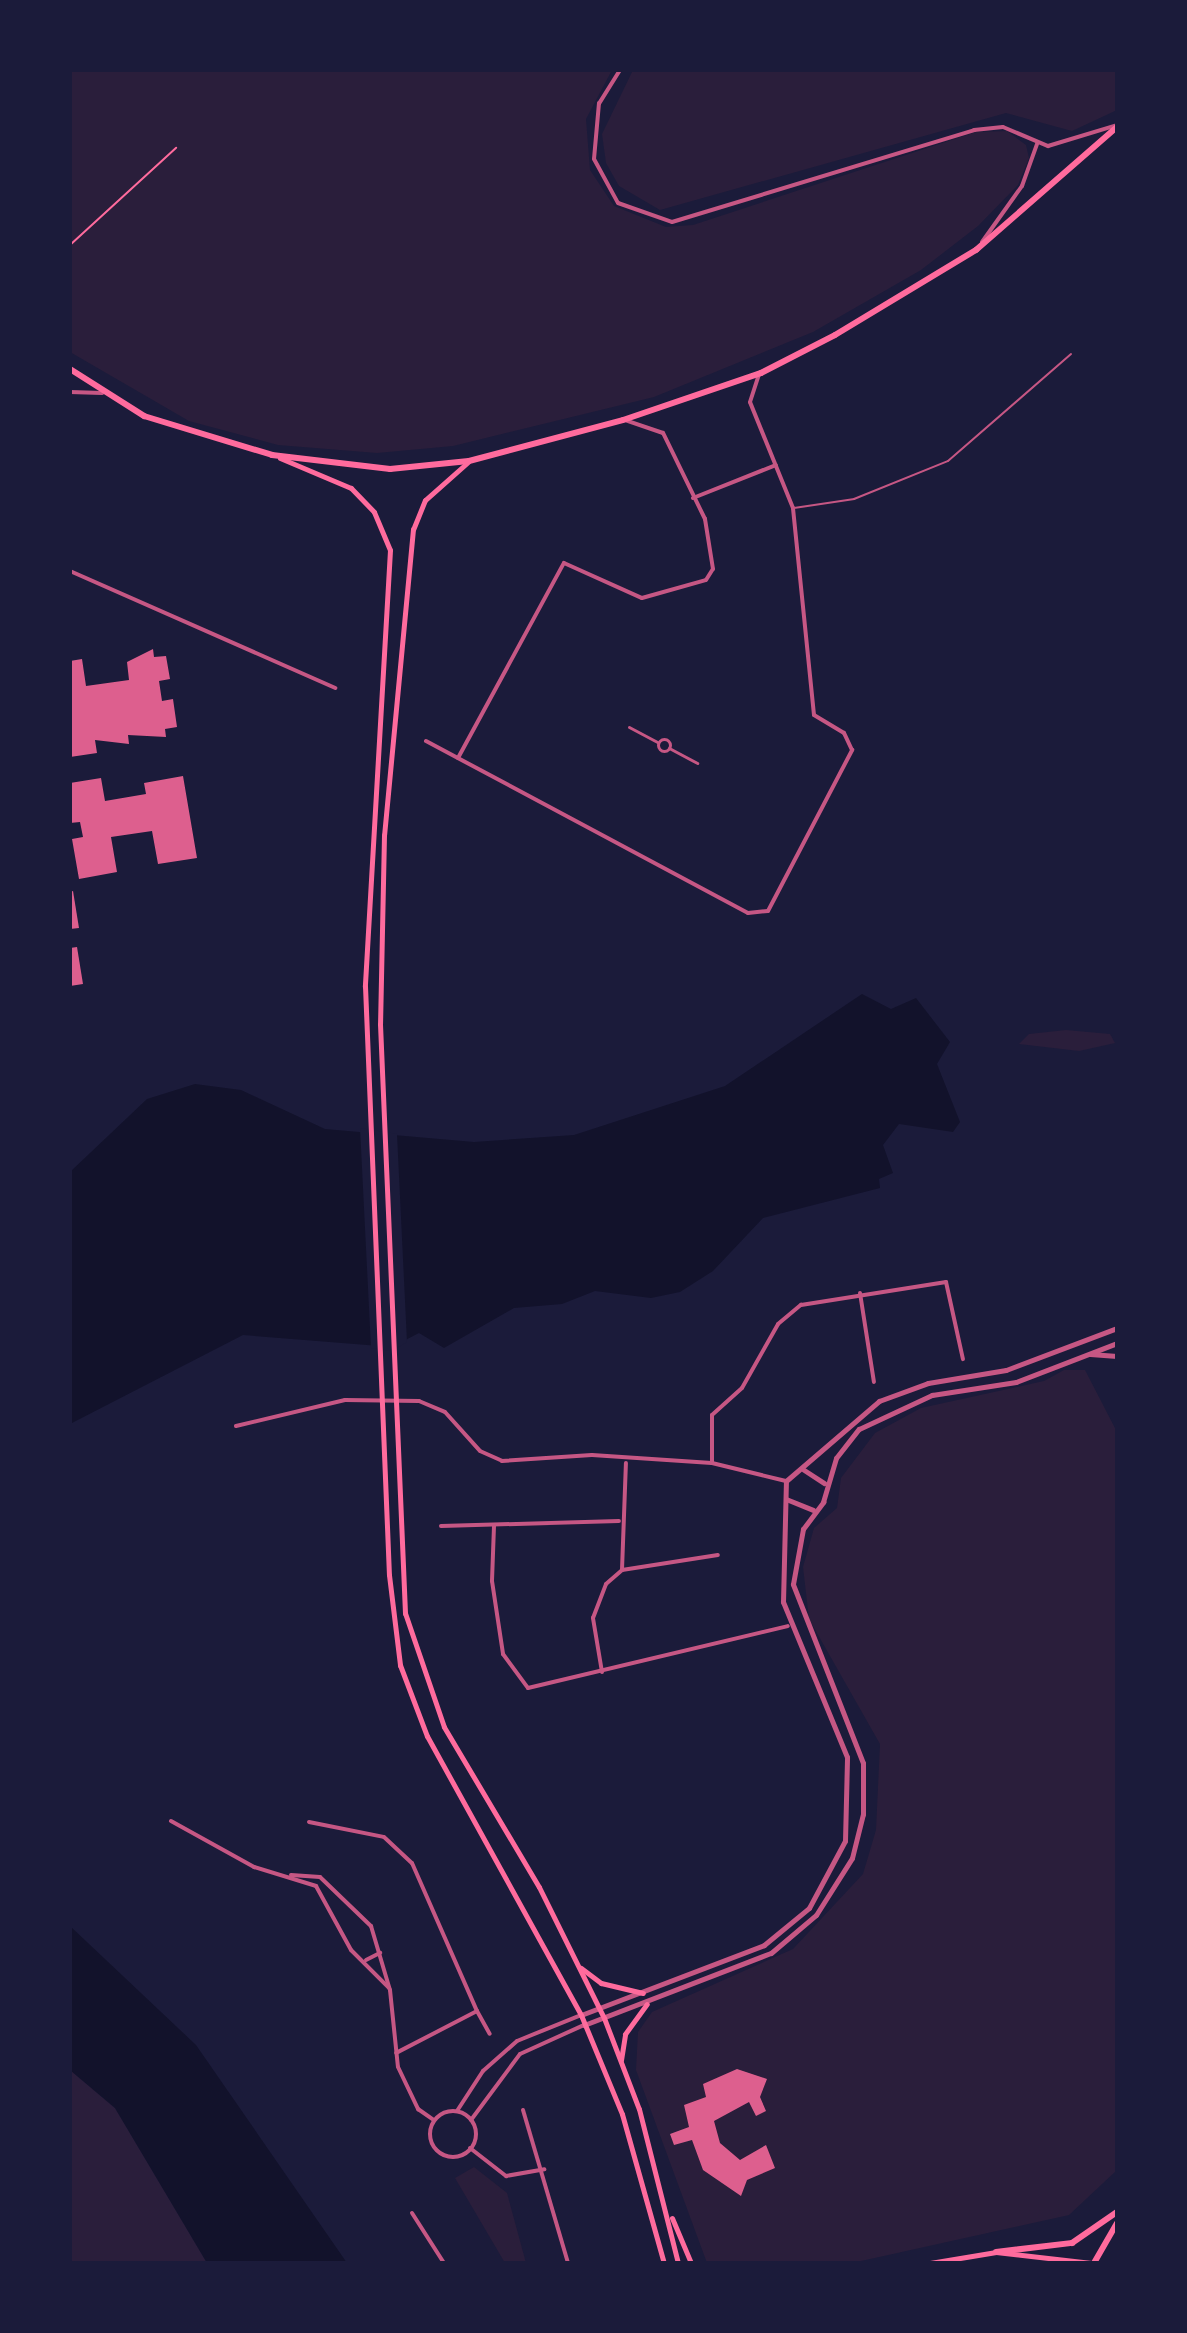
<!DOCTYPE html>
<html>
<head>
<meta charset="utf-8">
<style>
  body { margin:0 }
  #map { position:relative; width:1187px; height:2333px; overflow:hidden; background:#1b1b3a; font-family:Roboto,sans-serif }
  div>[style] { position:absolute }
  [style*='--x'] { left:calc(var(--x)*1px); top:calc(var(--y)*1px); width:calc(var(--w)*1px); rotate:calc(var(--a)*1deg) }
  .green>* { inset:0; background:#2a1e3b }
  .water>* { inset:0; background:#12122b }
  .pier>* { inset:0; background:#1b1b3a }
  .building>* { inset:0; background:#dd5f8e }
  .path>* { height:2px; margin:-1px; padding:0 1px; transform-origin:1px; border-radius:1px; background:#ff6b9d }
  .service>* { height:2px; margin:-1px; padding:0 1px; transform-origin:1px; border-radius:1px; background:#c65784 }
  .pedestrian>* { height:3px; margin:-1.5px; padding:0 1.5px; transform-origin:1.5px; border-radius:1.5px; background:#c65784 }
  .pedestrian>.ring { margin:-1.5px; padding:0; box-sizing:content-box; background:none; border:3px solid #c65784; border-radius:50% }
  .minor>* { height:4px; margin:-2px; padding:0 2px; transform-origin:2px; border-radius:2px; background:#c65784 }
  .minor>.ring { margin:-2px; padding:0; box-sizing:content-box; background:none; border:4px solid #c65784; border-radius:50% }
  .tertiary>* { height:5px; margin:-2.5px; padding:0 2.5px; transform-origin:2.5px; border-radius:2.5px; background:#c65784 }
  .secondary>* { height:5px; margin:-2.5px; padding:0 2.5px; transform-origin:2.5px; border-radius:2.5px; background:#ff6b9d }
  .primary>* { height:6px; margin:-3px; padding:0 3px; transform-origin:3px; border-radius:3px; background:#ff6b9d }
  span { translate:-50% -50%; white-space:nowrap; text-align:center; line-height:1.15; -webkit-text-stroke:6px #1b1b3a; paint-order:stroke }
  .frame { position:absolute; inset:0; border:72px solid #1b1b3a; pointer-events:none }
</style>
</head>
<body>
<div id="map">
  <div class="green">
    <i style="clip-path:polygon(70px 70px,612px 70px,586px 119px,590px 170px,614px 206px,666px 227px,693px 225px,976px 132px,1007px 131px,1026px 145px,1029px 158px,1018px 185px,978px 226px,921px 270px,813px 332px,654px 397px,453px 446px,377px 453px,278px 445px,189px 421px,70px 352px)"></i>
    <i style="clip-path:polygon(633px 70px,1117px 70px,1117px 110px,1072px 131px,1006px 113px,660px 210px,619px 186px,606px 163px,602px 134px)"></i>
    <i style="clip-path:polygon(1066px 1030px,1110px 1034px,1115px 1043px,1079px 1051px,1019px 1044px,1029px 1034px)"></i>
    <i style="clip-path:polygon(1064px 1370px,1085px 1370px,1117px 1432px,1117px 2170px,1069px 2215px,852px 2263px,707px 2263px,636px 2070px,638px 2032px,652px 2012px,793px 1949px,863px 1874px,876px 1830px,880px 1744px,809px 1619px,803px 1567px,814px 1528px,837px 1508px,841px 1478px,875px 1433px,921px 1408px,1044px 1381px)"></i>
    <i style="clip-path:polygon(70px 2070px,115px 2108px,207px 2263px,70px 2263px)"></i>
    <i style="clip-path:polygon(474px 2167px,507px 2193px,526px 2263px,505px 2263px,455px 2178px)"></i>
  </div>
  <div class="water">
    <i style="clip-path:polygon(862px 994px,891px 1009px,916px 998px,950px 1042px,937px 1064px,960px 1122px,953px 1132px,899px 1124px,883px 1145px,893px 1173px,879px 1179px,880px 1188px,763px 1218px,713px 1271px,680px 1292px,651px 1298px,595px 1291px,562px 1304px,514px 1308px,444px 1348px,419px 1333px,392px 1347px,243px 1335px,70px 1424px,70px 1172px,147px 1099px,195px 1084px,241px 1090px,325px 1129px,474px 1142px,574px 1135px,725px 1086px)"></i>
    <i style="clip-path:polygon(70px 1926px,196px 2045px,347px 2263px,207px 2263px,115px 2108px,70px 2070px)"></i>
  </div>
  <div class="pier">
    <i style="clip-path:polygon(360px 1128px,397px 1134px,407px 1342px,392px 1351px,371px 1348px)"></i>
  </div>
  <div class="building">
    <i style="clip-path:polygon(153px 649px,154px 657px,166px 656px,170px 679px,159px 681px,162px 701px,173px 699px,177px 727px,165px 729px,166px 737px,128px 735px,129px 744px,95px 740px,97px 753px,70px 757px,70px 661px,82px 659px,86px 686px,129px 680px,127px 662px)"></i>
    <i style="clip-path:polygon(183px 776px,197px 858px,158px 864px,152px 831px,111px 837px,117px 872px,79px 879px,72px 839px,83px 837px,80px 822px,70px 823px,70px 783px,101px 778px,105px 801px,146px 794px,144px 783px)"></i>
    <i style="clip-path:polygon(73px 891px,79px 928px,70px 929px,70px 892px)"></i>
    <i style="clip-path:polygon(77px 947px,83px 984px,70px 986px,70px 948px)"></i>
    <i style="clip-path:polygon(737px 2069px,767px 2079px,760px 2097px,766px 2111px,756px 2116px,749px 2102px,714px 2121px,720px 2143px,740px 2160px,766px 2145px,775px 2168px,747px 2180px,741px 2196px,703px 2170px,692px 2140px,674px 2145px,670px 2134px,689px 2127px,684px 2105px,706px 2097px,703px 2084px)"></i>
  </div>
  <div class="path">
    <i style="--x:70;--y:245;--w:144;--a:-42.5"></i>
  </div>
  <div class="service">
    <i style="--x:794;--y:508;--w:61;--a:-8.5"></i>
    <i style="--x:854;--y:499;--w:101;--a:-22"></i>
    <i style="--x:948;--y:461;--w:163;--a:-41"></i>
  </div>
  <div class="pedestrian">
    <i style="--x:629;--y:727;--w:32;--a:28"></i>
    <i class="ring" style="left:658px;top:739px;width:9px;height:9px"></i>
    <i style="--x:669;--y:748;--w:32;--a:28"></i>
  </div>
  <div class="minor">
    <i style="--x:620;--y:70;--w:39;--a:122"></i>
    <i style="--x:599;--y:103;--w:56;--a:95.1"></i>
    <i style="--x:594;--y:159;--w:50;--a:61.4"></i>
    <i style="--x:618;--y:203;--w:57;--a:19.4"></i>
    <i style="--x:672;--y:222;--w:316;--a:-16.9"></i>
    <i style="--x:974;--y:130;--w:29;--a:-6"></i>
    <i style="--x:1003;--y:127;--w:49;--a:22.9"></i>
    <i style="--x:1048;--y:146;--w:72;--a:-16.9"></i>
    <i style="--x:982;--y:242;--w:69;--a:-54.5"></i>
    <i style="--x:1022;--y:186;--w:45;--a:-70.3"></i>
    <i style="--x:70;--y:392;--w:32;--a:2"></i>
    <i style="--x:693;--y:498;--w:89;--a:-21.7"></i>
    <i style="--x:70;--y:571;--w:290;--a:23.8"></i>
    <i style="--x:426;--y:741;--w:365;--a:28.1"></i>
    <i style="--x:748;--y:913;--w:20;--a:-6"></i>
    <i style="--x:768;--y:911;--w:182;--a:-62.4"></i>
    <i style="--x:852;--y:750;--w:19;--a:-115"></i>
    <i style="--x:844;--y:733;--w:35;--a:-149"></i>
    <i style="--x:814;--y:715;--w:208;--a:-95.8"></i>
    <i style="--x:793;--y:508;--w:114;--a:-112.1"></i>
    <i style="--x:750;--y:402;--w:29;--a:-72"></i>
    <i style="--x:458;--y:758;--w:222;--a:-61.5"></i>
    <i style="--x:564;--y:563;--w:85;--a:24.2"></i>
    <i style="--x:642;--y:598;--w:66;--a:-15.7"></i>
    <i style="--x:706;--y:580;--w:13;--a:-58"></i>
    <i style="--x:713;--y:569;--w:51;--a:-99.1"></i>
    <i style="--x:705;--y:519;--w:96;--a:-116"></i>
    <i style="--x:663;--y:433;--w:40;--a:-161.1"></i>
    <i style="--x:860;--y:1293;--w:90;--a:81.1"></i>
    <i style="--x:236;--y:1426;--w:112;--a:-13.4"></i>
    <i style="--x:345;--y:1400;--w:74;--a:0.8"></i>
    <i style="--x:419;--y:1401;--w:28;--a:23"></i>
    <i style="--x:445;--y:1412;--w:52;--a:48.1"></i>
    <i style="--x:480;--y:1451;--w:24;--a:24"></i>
    <i style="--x:502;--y:1461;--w:90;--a:-3.8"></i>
    <i style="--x:592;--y:1455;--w:120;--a:3.8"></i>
    <i style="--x:712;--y:1463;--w:76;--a:13.7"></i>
    <i style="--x:712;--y:1463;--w:48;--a:-90"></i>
    <i style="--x:712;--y:1415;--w:40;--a:-42"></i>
    <i style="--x:742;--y:1388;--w:73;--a:-60.6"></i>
    <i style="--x:778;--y:1324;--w:30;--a:-40"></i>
    <i style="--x:801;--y:1305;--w:147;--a:-9"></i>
    <i style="--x:946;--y:1282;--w:79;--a:77.6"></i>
    <i style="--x:441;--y:1526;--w:178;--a:-1.6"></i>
    <i style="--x:494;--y:1526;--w:55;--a:92.1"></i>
    <i style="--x:492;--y:1581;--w:74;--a:81.4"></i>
    <i style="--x:503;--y:1654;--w:42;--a:53.7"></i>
    <i style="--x:528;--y:1688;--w:267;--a:-13.4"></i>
    <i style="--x:622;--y:1570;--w:97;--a:-8.9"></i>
    <i style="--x:602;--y:1672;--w:55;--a:-99.5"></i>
    <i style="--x:593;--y:1618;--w:36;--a:-69"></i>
    <i style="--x:606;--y:1584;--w:21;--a:-41"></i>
    <i style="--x:622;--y:1570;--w:107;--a:-87.9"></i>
    <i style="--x:171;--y:1821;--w:95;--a:29"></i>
    <i style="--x:254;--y:1867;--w:65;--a:17"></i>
    <i style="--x:316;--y:1886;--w:73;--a:61.3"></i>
    <i style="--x:351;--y:1950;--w:54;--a:45"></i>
    <i style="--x:309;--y:1822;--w:76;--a:11.3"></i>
    <i style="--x:384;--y:1837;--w:38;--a:43"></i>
    <i style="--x:412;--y:1863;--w:162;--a:66.3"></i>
    <i style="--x:477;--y:2011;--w:91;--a:152.6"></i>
    <i style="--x:291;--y:1875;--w:29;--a:4"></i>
    <i style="--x:320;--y:1877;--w:71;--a:43.9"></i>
    <i style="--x:371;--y:1926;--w:67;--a:73.5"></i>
    <i style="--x:390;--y:1990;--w:77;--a:84.1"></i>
    <i style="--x:398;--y:2067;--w:47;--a:64.5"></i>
    <i style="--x:418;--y:2109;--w:19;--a:35"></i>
    <i style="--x:366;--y:1960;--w:16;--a:-27"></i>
    <i style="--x:477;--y:2011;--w:26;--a:61"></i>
    <i style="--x:523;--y:2110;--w:159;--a:73.6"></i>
    <i style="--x:457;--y:2111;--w:48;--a:-57"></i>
    <i style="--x:483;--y:2071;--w:45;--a:-41.4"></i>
    <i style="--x:517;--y:2041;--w:69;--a:-22.1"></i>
    <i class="ring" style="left:430px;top:2111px;width:42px;height:42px"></i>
    <i style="--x:471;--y:2120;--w:82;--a:-53.4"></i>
    <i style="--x:520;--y:2054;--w:70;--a:-24.4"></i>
    <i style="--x:470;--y:2148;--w:46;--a:37.9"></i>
    <i style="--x:506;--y:2176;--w:39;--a:-10"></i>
    <i style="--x:412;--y:2213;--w:59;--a:57.4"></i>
  </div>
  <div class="tertiary">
    <i style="--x:1090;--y:1354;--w:27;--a:4"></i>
    <i style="--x:804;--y:1470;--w:24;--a:33"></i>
    <i style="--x:786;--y:1499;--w:29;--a:22"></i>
    <i style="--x:581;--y:2015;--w:196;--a:-20.9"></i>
    <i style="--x:764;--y:1945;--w:58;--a:-39.4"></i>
    <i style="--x:809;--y:1908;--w:76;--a:-61.8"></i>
    <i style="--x:845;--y:1841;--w:84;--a:-88.6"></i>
    <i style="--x:847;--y:1757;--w:168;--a:-112.4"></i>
    <i style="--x:783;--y:1602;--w:121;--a:-88.6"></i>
    <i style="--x:786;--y:1481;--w:123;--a:-40.7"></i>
    <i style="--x:879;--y:1401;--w:52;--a:-20.2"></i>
    <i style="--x:928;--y:1383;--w:79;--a:-9.5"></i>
    <i style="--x:1006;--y:1370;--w:119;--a:-20.7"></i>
    <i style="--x:584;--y:2025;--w:200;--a:-21.1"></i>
    <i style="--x:771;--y:1953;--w:59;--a:-40.2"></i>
    <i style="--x:816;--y:1915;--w:67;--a:-57.7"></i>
    <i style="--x:852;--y:1858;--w:45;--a:-76"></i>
    <i style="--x:863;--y:1814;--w:51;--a:-90"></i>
    <i style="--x:863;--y:1763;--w:192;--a:-111.4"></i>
    <i style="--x:793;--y:1584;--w:56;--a:-79.7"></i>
    <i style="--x:803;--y:1529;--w:34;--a:-53"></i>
    <i style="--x:823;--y:1502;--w:46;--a:-73.5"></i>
    <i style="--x:836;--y:1458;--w:37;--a:-52"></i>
    <i style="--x:859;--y:1429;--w:81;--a:-25"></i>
    <i style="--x:932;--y:1395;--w:85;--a:-8.8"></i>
    <i style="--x:1016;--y:1382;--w:108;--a:-21.1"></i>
  </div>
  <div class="secondary">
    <i style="--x:280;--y:458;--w:77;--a:22.9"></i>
    <i style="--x:351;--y:488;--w:33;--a:46"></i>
    <i style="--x:374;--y:512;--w:41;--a:67.2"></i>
    <i style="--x:390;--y:550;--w:437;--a:93.3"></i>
    <i style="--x:365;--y:986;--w:589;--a:87.67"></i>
    <i style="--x:389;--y:1575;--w:91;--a:83"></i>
    <i style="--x:400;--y:1665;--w:76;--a:69.2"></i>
    <i style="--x:427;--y:1736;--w:319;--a:61.1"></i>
    <i style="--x:581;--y:2015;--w:107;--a:67.5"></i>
    <i style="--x:622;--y:2114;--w:155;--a:74.3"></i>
    <i style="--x:468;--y:462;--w:57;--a:138.5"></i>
    <i style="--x:425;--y:500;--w:31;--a:112"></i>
    <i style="--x:413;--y:529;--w:307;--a:95.4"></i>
    <i style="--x:384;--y:835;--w:189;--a:91.2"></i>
    <i style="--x:380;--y:1024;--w:590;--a:87.57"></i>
    <i style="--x:405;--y:1613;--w:120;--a:71.1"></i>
    <i style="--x:444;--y:1727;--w:186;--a:59.3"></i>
    <i style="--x:539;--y:1887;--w:146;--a:63.6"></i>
    <i style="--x:604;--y:2018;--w:97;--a:69"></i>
    <i style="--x:639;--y:2109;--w:159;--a:75.8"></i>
    <i style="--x:581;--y:1968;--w:25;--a:37"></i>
    <i style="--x:601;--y:1983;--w:43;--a:13.4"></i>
    <i style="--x:621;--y:2060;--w:26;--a:-81"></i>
    <i style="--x:625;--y:2034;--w:37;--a:-54"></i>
    <i style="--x:672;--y:2218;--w:49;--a:67.1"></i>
    <i style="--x:930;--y:2263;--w:67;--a:-9.5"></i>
    <i style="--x:996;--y:2252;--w:96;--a:6.6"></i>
  </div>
  <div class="primary">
    <i style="--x:70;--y:369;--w:88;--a:32.4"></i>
    <i style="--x:144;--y:416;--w:134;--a:16.9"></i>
    <i style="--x:272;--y:455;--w:119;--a:6.8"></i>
    <i style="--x:390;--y:469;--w:79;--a:-5.8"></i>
    <i style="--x:469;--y:461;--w:159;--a:-14.9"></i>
    <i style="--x:623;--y:420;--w:146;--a:-18.8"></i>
    <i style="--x:761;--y:373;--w:83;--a:-27.2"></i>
    <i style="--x:835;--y:335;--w:165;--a:-31.1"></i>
    <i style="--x:976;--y:250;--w:187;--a:-41.1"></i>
    <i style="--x:996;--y:2252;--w:77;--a:-6.8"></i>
    <i style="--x:1072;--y:2243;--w:55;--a:-34.6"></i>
    <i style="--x:1094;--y:2263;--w:46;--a:-60.1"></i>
  </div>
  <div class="frame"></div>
</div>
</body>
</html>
